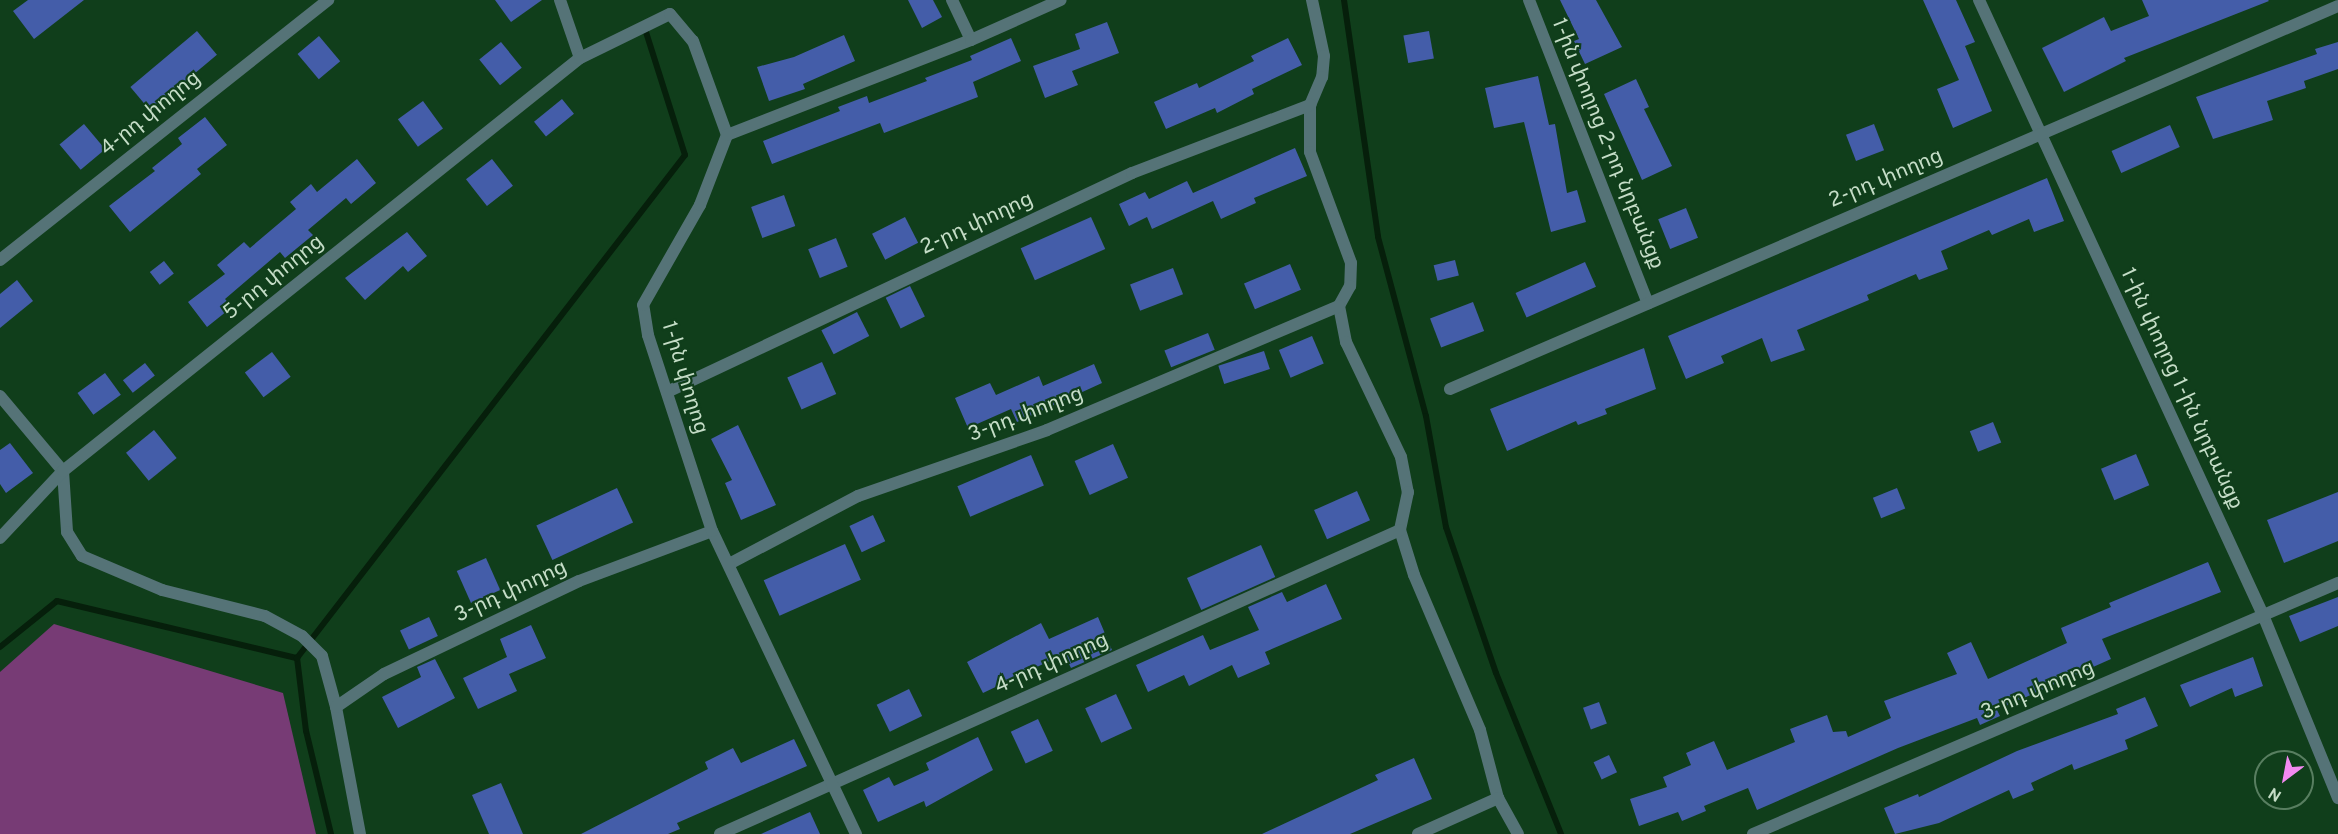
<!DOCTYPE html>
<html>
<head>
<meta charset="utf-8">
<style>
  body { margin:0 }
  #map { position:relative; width:2338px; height:834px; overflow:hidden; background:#103e1b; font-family:Overpass,"Noto Sans Armenian",sans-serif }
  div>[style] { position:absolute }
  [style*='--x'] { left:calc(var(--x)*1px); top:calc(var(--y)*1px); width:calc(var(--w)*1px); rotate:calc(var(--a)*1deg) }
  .green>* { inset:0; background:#773b75 }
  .stream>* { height:6px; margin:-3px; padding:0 3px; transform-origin:3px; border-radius:3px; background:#061f0b }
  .building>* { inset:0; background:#445da9; transform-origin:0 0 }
  .minor>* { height:12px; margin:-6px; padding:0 6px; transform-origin:6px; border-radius:6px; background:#557377 }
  span { translate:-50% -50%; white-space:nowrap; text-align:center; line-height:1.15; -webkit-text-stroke:4.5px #103e1b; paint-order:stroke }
  .street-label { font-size:21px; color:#c5ddc7 }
  .north { position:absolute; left:2254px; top:750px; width:60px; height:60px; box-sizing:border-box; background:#103e1b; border:2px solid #587e60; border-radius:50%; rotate:212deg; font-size:16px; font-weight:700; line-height:24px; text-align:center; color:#c5ddc7 }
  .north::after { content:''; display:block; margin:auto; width:21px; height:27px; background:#f389f1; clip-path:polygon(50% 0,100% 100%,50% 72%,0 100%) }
</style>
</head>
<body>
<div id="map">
  <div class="green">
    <i style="clip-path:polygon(54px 624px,283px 693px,316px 834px,0 834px,0 672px)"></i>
  </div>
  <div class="stream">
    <i style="--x:1344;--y:0;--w:239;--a:81.8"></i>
    <i style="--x:1378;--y:237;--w:185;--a:75"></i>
    <i style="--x:1426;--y:416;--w:113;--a:79.8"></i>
    <i style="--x:1446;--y:527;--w:154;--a:71.1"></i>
    <i style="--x:1496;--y:673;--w:174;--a:68"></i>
    <i style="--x:0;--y:647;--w:73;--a:-38.9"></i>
    <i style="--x:57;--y:601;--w:247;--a:13.4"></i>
    <i style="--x:331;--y:834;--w:106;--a:-103.6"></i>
    <i style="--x:306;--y:731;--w:74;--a:-97"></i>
    <i style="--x:297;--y:658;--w:635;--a:-52.35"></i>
    <i style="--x:685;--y:155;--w:129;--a:-107.6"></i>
  </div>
  <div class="building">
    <i style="clip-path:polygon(28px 0,84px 0,34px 39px,13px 11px)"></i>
    <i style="clip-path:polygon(495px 0,542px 0,511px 22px)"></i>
    <i style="clip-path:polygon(908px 0,933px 0,942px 17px,922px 28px)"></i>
    <i style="clip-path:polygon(1560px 0,1596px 0,1622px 47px,1585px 64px,1574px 41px,1579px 39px)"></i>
    <i style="clip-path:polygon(1923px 0,1956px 0,1975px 42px,1965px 46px,1992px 111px,1953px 128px,1937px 89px,1959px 80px)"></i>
    <i style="clip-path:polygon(2142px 0,2268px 0,2269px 1px,2124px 58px,2126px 61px,2064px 92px,2042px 48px,2104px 17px,2111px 31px,2149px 16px)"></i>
    <i style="clip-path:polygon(1107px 22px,1119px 53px,1072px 71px,1078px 85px,1045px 98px,1033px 66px,1080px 49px,1075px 34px)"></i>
    <i style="left:197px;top:31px;width:31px;height:87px;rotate:50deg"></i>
    <i style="left:1429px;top:31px;width:28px;height:26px;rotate:80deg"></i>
    <i style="clip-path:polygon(844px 35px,855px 61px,803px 84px,805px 89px,769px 101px,757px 67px,794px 57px)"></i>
    <i style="left:319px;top:36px;width:33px;height:28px;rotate:50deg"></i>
    <i style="clip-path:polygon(1011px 38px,1021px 61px,973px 82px,978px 97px,884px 133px,880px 123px,772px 164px,763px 141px,840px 111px,838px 107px,867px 96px,869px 103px,927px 81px,925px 78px,972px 60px,970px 56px)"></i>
    <i style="clip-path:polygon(1288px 38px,1302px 65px,1252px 89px,1254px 94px,1217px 113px,1215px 108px,1166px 129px,1154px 102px,1197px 83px,1199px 88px,1254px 61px,1251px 56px)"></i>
    <i style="left:501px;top:42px;width:33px;height:28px;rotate:51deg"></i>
    <i style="clip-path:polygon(2338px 42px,2338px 69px,2304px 81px,2306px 88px,2267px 101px,2273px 120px,2213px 139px,2196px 97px,2317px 54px,2315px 49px)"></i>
    <i style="clip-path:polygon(1538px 76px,1549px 125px,1555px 124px,1567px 193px,1577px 190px,1586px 222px,1551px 232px,1524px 122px,1494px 128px,1485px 88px)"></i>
    <i style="clip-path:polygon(1636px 79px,1649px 107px,1644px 109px,1672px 166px,1642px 180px,1604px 94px)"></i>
    <i style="left:562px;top:99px;width:19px;height:36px;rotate:51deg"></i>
    <i style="left:423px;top:101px;width:34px;height:31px;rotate:54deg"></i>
    <i style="clip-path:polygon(205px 117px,227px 145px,197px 169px,201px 174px,130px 232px,109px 206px,155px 171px,152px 168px,182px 144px,178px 138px)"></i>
    <i style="left:84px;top:124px;width:33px;height:32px;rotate:50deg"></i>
    <i style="left:1874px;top:124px;width:28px;height:30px;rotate:69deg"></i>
    <i style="left:2170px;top:125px;width:24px;height:64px;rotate:66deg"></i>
    <i style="clip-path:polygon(1295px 148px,1307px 176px,1254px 198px,1256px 203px,1221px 219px,1213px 201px,1152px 229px,1147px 217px,1129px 226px,1119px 204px,1145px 192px,1149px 199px,1187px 181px,1193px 193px)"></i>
    <i style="clip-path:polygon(357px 159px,376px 183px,351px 204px,346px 198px,308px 230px,313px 235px,285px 258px,280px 252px,225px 299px,232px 307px,207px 327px,188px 302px,225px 274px,217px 265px,244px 242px,250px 248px,296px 209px,290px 202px,311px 184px,317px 192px)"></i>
    <i style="left:492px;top:159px;width:34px;height:33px;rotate:52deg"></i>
    <i style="clip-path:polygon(2047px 178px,2064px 221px,2034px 232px,2029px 219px,1992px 235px,1989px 230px,1941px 251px,1948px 269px,1919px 280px,1916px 274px,1867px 295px,1869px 300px,1797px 330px,1805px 350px,1771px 362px,1762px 338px,1721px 356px,1724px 363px,1686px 379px,1668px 336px)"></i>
    <i style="left:784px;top:195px;width:33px;height:35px;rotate:70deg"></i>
    <i style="left:1686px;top:208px;width:32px;height:30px;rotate:68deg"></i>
    <i style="left:905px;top:217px;width:29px;height:37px;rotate:63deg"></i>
    <i style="left:1091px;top:217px;width:35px;height:77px;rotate:66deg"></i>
    <i style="clip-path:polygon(407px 232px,427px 256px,408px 272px,403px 266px,365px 300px,345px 278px)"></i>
    <i style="left:836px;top:238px;width:31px;height:30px;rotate:68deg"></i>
    <i style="left:1455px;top:260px;width:16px;height:22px;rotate:76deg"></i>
    <i style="left:164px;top:261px;width:16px;height:18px;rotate:52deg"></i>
    <i style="left:1585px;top:262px;width:27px;height:76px;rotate:66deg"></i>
    <i style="left:1290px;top:264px;width:28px;height:50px;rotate:67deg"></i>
    <i style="left:1173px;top:268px;width:28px;height:46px;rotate:69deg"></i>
    <i style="clip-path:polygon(17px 280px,33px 301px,0 328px,0 294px)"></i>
    <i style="left:910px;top:286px;width:34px;height:27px;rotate:64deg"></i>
    <i style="left:1473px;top:302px;width:31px;height:46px;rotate:69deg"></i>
    <i style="left:857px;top:312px;width:27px;height:40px;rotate:63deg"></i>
    <i style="left:1208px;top:333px;width:18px;height:47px;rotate:68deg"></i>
    <i style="left:1312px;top:336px;width:30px;height:36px;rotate:67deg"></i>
    <i style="clip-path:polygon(1644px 348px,1656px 389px,1605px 409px,1607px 414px,1578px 425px,1576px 421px,1507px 451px,1490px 409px)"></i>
    <i style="left:1264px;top:351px;width:19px;height:48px;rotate:72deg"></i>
    <i style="left:272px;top:352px;width:31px;height:34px;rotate:53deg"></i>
    <i style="left:822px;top:362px;width:35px;height:38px;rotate:66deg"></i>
    <i style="left:145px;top:363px;width:16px;height:28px;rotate:52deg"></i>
    <i style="clip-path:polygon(1094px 364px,1102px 383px,1017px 422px,1011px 409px,968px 428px,955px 398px,990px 383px,996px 395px,1039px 376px,1043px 386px)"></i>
    <i style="left:105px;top:373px;width:27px;height:34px;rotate:54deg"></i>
    <i style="left:1993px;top:422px;width:22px;height:25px;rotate:68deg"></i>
    <i style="clip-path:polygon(738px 425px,776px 505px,741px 520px,725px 483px,732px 480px,711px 439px)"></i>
    <i style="left:154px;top:430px;width:36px;height:36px;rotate:51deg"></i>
    <i style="clip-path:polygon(10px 443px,33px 473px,6px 493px,0 484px,0 450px)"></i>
    <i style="left:1113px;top:444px;width:37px;height:42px;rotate:66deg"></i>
    <i style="left:2136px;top:454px;width:34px;height:38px;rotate:67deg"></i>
    <i style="left:1031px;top:455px;width:33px;height:80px;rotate:67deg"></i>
    <i style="left:617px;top:488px;width:38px;height:89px;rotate:65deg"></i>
    <i style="left:1897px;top:488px;width:22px;height:26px;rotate:68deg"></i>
    <i style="left:1357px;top:491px;width:32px;height:47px;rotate:66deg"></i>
    <i style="clip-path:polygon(2338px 492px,2338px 541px,2284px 563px,2267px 520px)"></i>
    <i style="left:873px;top:515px;width:29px;height:26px;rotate:65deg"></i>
    <i style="left:845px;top:544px;width:39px;height:89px;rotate:66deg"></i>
    <i style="left:1261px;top:545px;width:35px;height:81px;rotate:66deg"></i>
    <i style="left:486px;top:558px;width:35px;height:32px;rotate:66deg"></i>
    <i style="clip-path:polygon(2208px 562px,2221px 592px,2102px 639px,2111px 659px,1997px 710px,2000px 716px,1980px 725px,1977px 718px,1898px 748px,1757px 810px,1748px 788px,1704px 806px,1706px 811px,1682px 821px,1678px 812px,1639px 826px,1630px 799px,1667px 787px,1663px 777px,1691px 765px,1686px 753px,1714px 741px,1727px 770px,1795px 742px,1790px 729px,1827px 715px,1833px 732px,1846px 731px,1848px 737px,1891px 718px,1884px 701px,1957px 674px,1947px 653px,1971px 642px,1988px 679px,2067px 643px,2061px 628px,2111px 607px,2109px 603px)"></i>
    <i style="clip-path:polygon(1326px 584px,1342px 619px,1265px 652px,1270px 664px,1238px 678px,1232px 665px,1189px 686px,1184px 675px,1148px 692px,1136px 665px,1203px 635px,1210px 650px,1259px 630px,1248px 607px,1282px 592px,1287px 602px)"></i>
    <i style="clip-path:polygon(2338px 597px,2338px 626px,2300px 642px,2289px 616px)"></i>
    <i style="left:429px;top:617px;width:21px;height:32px;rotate:65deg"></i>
    <i style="clip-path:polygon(1098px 617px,1112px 650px,1071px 668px,1064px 654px,983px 693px,967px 662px,1041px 623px,1049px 639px)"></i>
    <i style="clip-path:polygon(531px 625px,546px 658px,509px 674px,517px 691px,478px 709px,463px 678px,507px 657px,500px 639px)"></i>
    <i style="clip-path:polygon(2253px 657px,2263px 686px,2235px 697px,2232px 688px,2190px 707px,2180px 685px)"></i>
    <i style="clip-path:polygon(435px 659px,455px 698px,398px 728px,382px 697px,421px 677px,417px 667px)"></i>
    <i style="left:909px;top:689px;width:30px;height:36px;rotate:64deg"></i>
    <i style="left:1116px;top:694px;width:38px;height:34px;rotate:65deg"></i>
    <i style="clip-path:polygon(2145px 697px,2158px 726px,2125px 740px,2128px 749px,2074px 770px,2072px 764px,2031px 783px,2034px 790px,2013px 799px,2009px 790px,1939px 823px,1895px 834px,1884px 808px,1918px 794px,1919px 797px,2017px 751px,2118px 714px,2116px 709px)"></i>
    <i style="left:1599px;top:702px;width:23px;height:17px;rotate:70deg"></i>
    <i style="left:1038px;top:719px;width:35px;height:30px;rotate:65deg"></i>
    <i style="clip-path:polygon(978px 737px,993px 770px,926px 807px,924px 801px,878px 822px,863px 790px,889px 777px,894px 786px,929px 770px,926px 763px)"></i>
    <i style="clip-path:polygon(794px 739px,807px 766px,677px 823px,680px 829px,668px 834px,581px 834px,708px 769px,705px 762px,733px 748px,741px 763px)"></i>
    <i style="left:1609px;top:755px;width:19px;height:17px;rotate:65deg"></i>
    <i style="clip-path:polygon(1414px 758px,1432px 799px,1350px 834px,1262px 834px,1378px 780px,1375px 775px)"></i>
    <i style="clip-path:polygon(501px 783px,523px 834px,489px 834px,472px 795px)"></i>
    <i style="clip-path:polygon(810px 812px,820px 834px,761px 834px)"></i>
  </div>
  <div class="minor">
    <i style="--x:560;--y:0;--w:61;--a:71"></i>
    <i style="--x:952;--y:0;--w:44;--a:64.6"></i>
    <i style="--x:1312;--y:0;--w:57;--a:77.9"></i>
    <i style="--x:1324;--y:56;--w:21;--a:95"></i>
    <i style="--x:1322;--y:77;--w:30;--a:113"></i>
    <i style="--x:1310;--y:105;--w:47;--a:90"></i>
    <i style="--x:1310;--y:152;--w:118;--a:69.7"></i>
    <i style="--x:1351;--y:263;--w:23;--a:92"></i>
    <i style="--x:1350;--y:286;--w:23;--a:119"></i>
    <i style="--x:1339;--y:306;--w:37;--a:79"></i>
    <i style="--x:1346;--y:342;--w:127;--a:64.4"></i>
    <i style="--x:1401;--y:457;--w:36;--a:79"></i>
    <i style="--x:1408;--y:492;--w:39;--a:102"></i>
    <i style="--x:1400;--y:530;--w:47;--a:72.7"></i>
    <i style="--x:1414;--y:575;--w:168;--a:66.9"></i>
    <i style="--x:1480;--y:730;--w:70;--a:75.2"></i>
    <i style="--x:1498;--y:798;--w:41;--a:60.9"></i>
    <i style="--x:1529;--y:0;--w:326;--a:68.6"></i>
    <i style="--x:1979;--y:0;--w:677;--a:65.21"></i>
    <i style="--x:2263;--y:615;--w:198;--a:67.7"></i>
    <i style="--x:0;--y:260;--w:419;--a:-38.4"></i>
    <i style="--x:1450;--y:389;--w:967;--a:-23.33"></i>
    <i style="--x:667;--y:392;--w:514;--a:-25.22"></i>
    <i style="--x:1132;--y:173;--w:191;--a:-20.9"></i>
    <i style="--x:0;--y:396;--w:98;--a:50"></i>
    <i style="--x:63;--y:471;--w:61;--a:86.2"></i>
    <i style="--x:67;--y:532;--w:28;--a:58"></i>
    <i style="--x:82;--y:556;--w:87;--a:23"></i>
    <i style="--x:162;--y:590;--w:106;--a:14.2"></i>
    <i style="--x:265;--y:616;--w:42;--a:28.4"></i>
    <i style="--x:302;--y:636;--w:28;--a:45"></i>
    <i style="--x:322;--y:656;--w:53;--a:74.6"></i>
    <i style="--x:336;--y:707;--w:129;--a:79.3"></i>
    <i style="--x:0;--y:538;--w:92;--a:-46.8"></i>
    <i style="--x:63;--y:471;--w:662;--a:-38.62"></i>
    <i style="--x:580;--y:58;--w:100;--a:-26.1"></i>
    <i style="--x:670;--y:14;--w:35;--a:50"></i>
    <i style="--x:693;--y:41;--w:100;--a:70.1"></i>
    <i style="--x:729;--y:564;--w:146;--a:-27.8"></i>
    <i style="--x:858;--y:496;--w:200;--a:-19.2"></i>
    <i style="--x:1047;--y:430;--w:317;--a:-23"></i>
    <i style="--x:336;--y:707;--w:58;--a:-34.5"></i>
    <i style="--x:384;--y:674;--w:216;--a:-25.5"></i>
    <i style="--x:579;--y:581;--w:142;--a:-20.6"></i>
    <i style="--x:720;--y:834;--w:745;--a:-24.09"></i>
    <i style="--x:856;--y:834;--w:335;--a:-115.4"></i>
    <i style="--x:712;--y:531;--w:206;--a:-108.1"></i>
    <i style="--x:648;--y:335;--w:30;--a:-99"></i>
    <i style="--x:643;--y:305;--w:115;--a:-60.3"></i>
    <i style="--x:700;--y:205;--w:75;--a:-68.9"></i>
    <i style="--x:727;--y:135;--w:262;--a:-21.3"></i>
    <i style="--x:971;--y:40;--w:98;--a:-24"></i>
    <i style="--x:1418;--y:834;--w:88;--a:-24.2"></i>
    <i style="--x:1753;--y:834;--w:637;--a:-23.22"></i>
  </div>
  <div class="street-label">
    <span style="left:151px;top:114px;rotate:-39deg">4-րդ փողոց</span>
    <span style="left:1607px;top:144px;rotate:68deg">1-ին փողոց 2-րդ նրբանցք</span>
    <span style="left:1886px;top:179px;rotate:-23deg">2-րդ փողոց</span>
    <span style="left:977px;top:224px;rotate:-25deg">2-րդ փողոց</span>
    <span style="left:274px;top:278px;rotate:-39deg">5-րդ փողոց</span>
    <span style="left:684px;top:378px;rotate:73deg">1-ին փողոց</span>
    <span style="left:2181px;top:389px;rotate:65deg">1-ին փողոց 1-ին նրբանցք</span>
    <span style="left:1026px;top:415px;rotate:-21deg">3-րդ փողոց</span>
    <span style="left:511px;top:592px;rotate:-25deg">3-րդ փողոց</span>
    <span style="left:1052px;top:664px;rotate:-24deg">4-րդ փողոց</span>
    <span style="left:2038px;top:691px;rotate:-23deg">3-րդ փողոց</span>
  </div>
  <div class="north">N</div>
</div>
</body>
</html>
